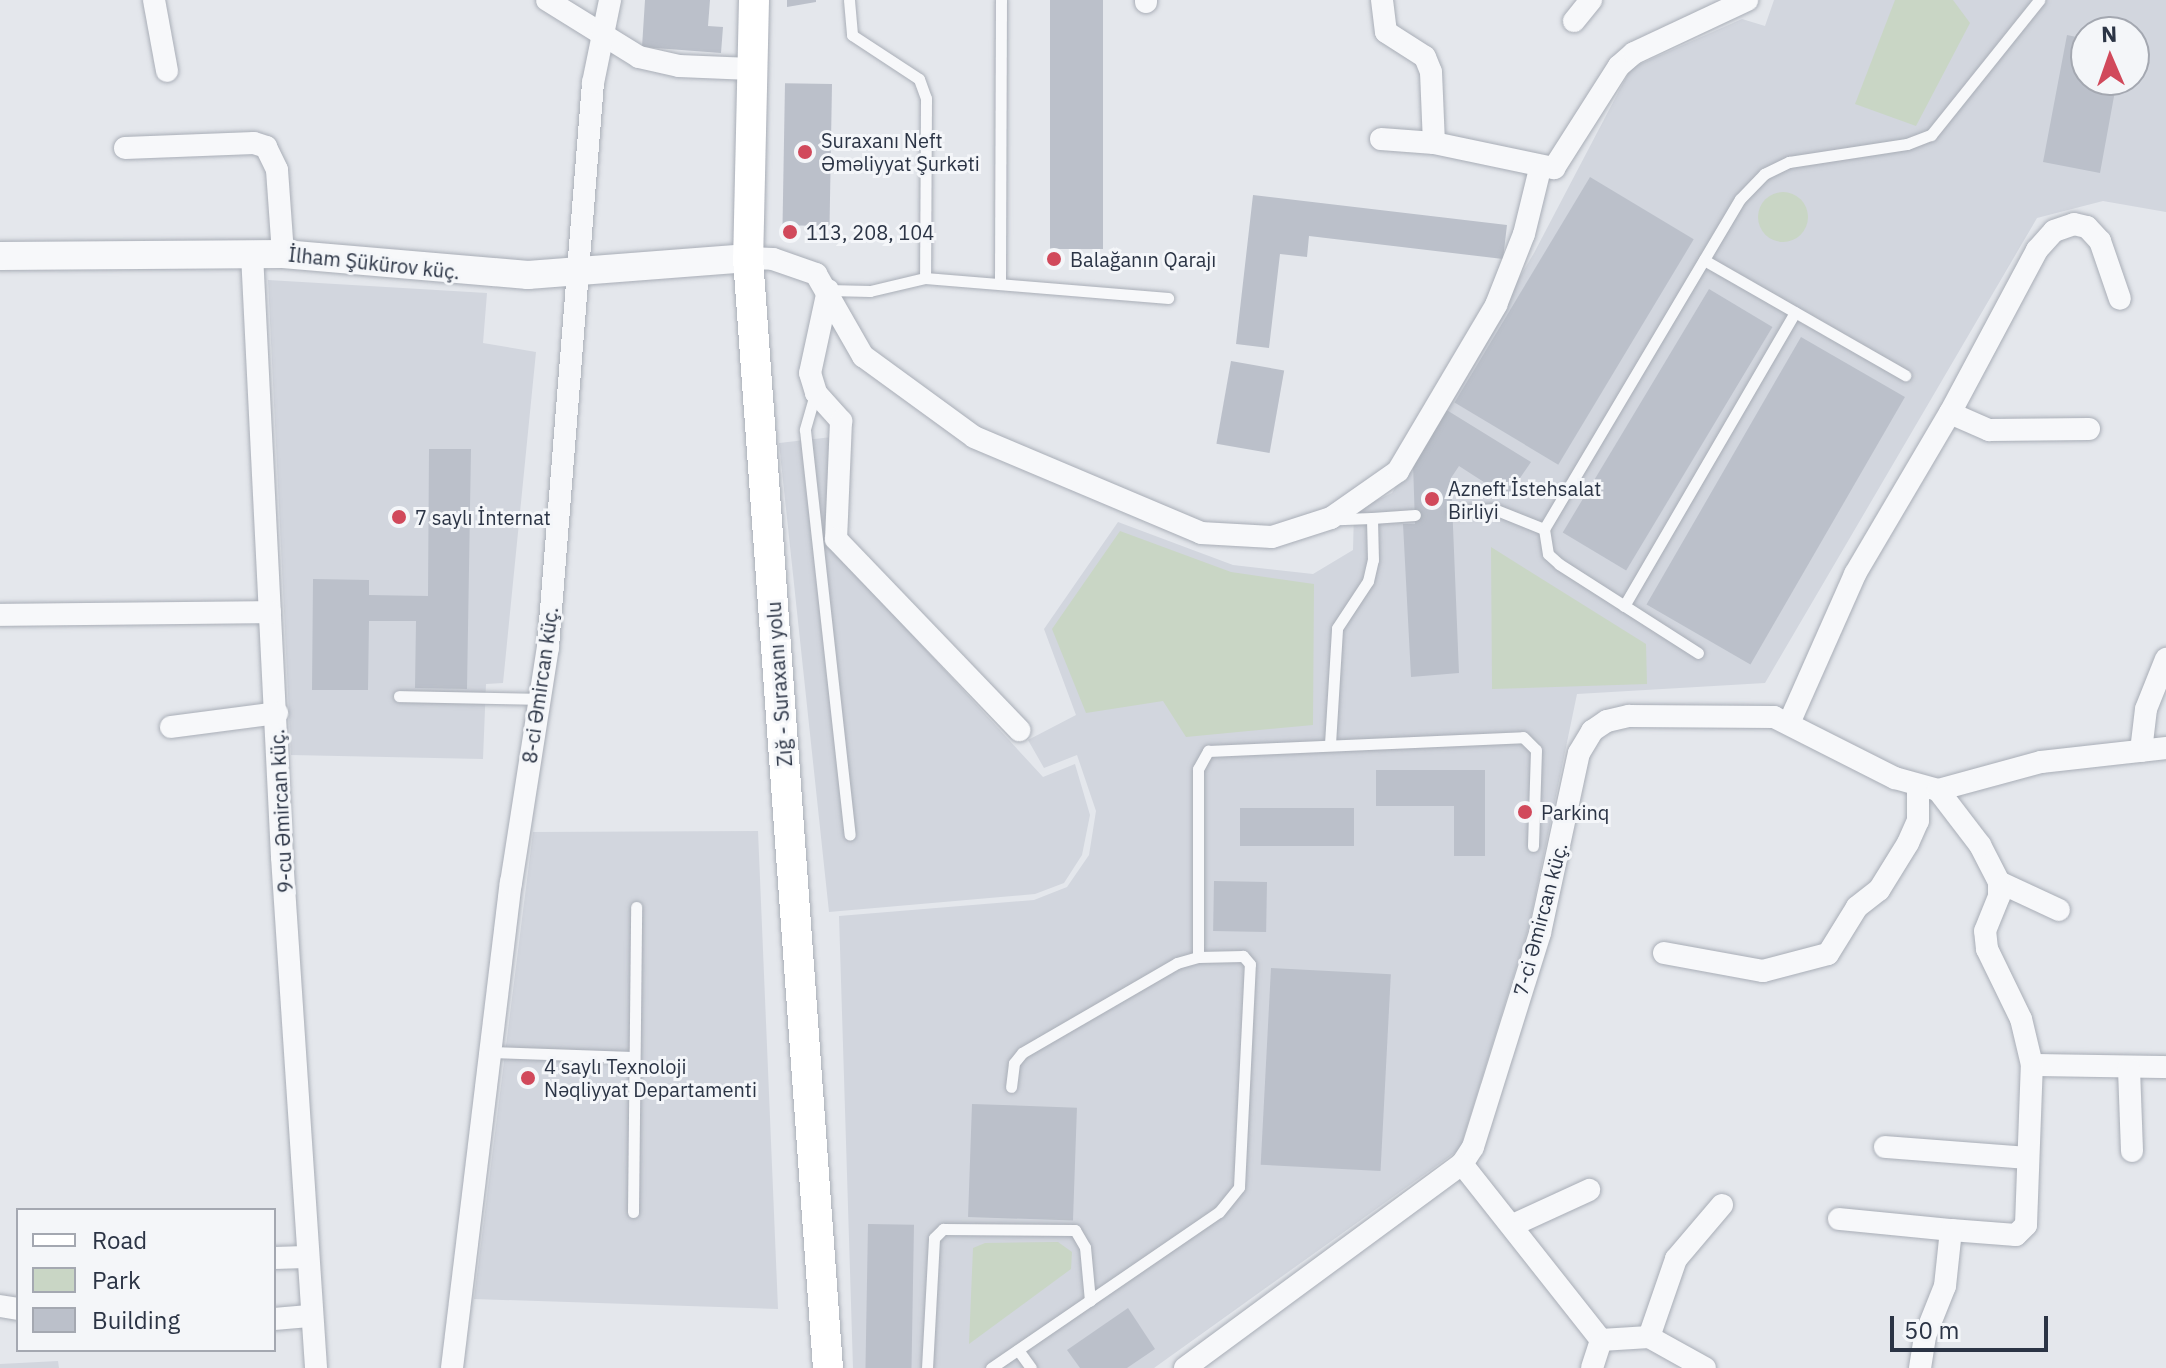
<!DOCTYPE html>
<html>
<head>
<meta charset="utf-8">
<style>
  body { margin:0 }
  #map { position:relative; width:2166px; height:1368px; overflow:hidden; background:#e4e7ec; font-family:"IBM Plex Sans",sans-serif }
  div>[style] { position:absolute }
  [style*='--x'] { left:calc(var(--x)*1px); top:calc(var(--y)*1px); width:calc(var(--w)*1px); rotate:calc(var(--a)*1deg) }
  .built>* { inset:0; background:#d2d6de }
  .green>* { inset:0; background:#c9d6c5 }
  .round { border-radius:50% }
  .building>* { inset:0; background:#bbc0ca; transform-origin:0 0 }
  .roads { filter:drop-shadow(0 0 2px #a9aeb7) drop-shadow(0 0 2px #a9aeb7) }
  .service>* { height:11px; margin:-5.5px; padding:0 5.5px; transform-origin:5.5px; border-radius:5.5px; background:#f7f8fa }
  .minor>* { height:22px; margin:-11px; padding:0 11px; transform-origin:11px; border-radius:11px; background:#f7f8fa }
  .tertiary>* { height:28px; margin:-14px; padding:0 14px; transform-origin:14px; border-radius:14px; background:#f7f8fa }
  .secondary>* { height:30px; margin:-15px; padding:0 15px; transform-origin:15px; border-radius:15px; background:#fff }
  .dots>* { width:22px; height:22px; translate:-50% -50%; box-sizing:border-box; border:4px solid #f4f6f9; border-radius:50% }
  span { translate:-50% -50%; white-space:nowrap; text-align:center; line-height:1.15; -webkit-text-stroke:6px #f4f6f9; paint-order:stroke }
  .poi-label { font-size:20px; color:#2b3445 }
  .left { translate:0 -50%; text-align:left }
  .street-label { font-size:20px; color:#2b3445 }
  .legend { position:absolute; left:16px; top:1208px; width:260px; height:144px; box-sizing:border-box; background:#f4f6f9; border:2px solid #a4a8b1; margin:0; padding:10px 14px; list-style:none; font-size:24px; color:#2b3445 }
  .legend li { display:flex; align-items:center; gap:16px; height:40px }
  .legend b { width:40px; border:2px solid #a4a8b1 }
  .north { position:absolute; left:2070px; top:16px; width:80px; height:80px; box-sizing:border-box; background:#f4f6f9; border:2px solid #a4a8b1; border-radius:50%; rotate:358deg; font-size:22px; font-weight:700; line-height:32px; text-align:center; color:#2b3445 }
  .north::after { content:''; display:block; margin:auto; width:28px; height:36px; background:#d1495b; clip-path:polygon(50% 0,100% 100%,50% 72%,0 100%) }
  .scale { position:absolute; left:1890px; top:1316px; width:158px; height:36px; box-sizing:border-box; border:4px solid #2b3445; border-top:0; padding-left:10px; font-size:24px; line-height:28px; white-space:nowrap; color:#2b3445; -webkit-text-stroke:6px #f4f6f9; paint-order:stroke }
</style>
</head>
<body>
<div id="map">
  <div class="built">
    <i style="clip-path:polygon(evenodd,1774px 0,2166px 0,2166px 212px,2103px 201px,2037px 218px,1765px 683px,1577px 694px,1529px 926px,1460px 1149px,1154px 1368px,853px 1368px,839px 916px,1034px 900px,1067px 887px,1089px 855px,1096px 811px,1077px 755px,1044px 768px,1028px 740px,1076px 715px,1044px 629px,1118px 522px,1233px 565px,1313px 574px,1353px 550px,1354px 511px,1392px 493px,1534px 253px,1631px 68px,1742px 19px,1765px 26px,1774px 0,2086px 32px,2134px 32px,2134px 80px,2086px 80px,2086px 32px)"></i>
    <i style="clip-path:polygon(268px 280px,487px 293px,483px 343px,536px 352px,503px 683px,486px 684px,483px 759px,291px 755px)"></i>
    <i style="clip-path:polygon(832px 437px,824px 539px,1043px 777px,1075px 764px,1090px 815px,1082px 855px,1064px 883px,1035px 894px,829px 912px,779px 443px)"></i>
    <i style="clip-path:polygon(758px 831px,778px 1309px,474px 1299px,533px 832px)"></i>
    <i style="clip-path:polygon(58px 1361px,59px 1368px,0 1368px,0 1364px)"></i>
  </div>
  <div class="green">
    <i style="clip-path:polygon(1895px 0,1953px 0,1970px 23px,1916px 126px,1855px 104px)"></i>
    <i class="round" style="left:1758px;top:192px;width:50px;height:50px"></i>
    <i style="clip-path:polygon(1120px 531px,1231px 572px,1314px 584px,1313px 725px,1186px 737px,1163px 701px,1086px 713px,1052px 629px)"></i>
    <i style="clip-path:polygon(1491px 547px,1646px 644px,1647px 684px,1492px 689px)"></i>
    <i style="clip-path:polygon(1058px 1242px,1072px 1252px,1071px 1269px,969px 1344px,973px 1248px,985px 1243px)"></i>
  </div>
  <div class="building">
    <i style="clip-path:polygon(645px 0,710px 0,708px 26px,723px 27px,721px 53px,642px 47px)"></i>
    <i style="clip-path:polygon(787px 0,816px 0,816px 2px,787px 7px)"></i>
    <i style="left:1050px;top:0;width:53px;height:249px"></i>
    <i style="clip-path:polygon(2067px 35px,2086px 39px,2086px 80px,2117px 80px,2100px 173px,2043px 162px)"></i>
    <i style="left:832px;top:84px;width:142px;height:47px;rotate:91deg"></i>
    <i style="left:1590px;top:177px;width:121px;height:263px;rotate:31deg"></i>
    <i style="clip-path:polygon(1253px 195px,1507px 225px,1503px 259px,1309px 236px,1307px 257px,1280px 254px,1269px 348px,1236px 344px)"></i>
    <i style="left:1709px;top:289px;width:74px;height:284px;rotate:31deg"></i>
    <i style="left:1801px;top:337px;width:120px;height:309px;rotate:30deg"></i>
    <i style="left:1231px;top:361px;width:54px;height:84px;rotate:10deg"></i>
    <i style="clip-path:polygon(1445px 409px,1531px 462px,1507px 497px,1459px 466px,1451px 478px,1459px 673px,1411px 677px,1403px 524px,1415px 524px,1413px 463px)"></i>
    <i style="clip-path:polygon(429px 449px,471px 449px,467px 689px,415px 688px,416px 621px,369px 621px,368px 690px,312px 690px,313px 579px,369px 580px,369px 595px,428px 596px)"></i>
    <i style="clip-path:polygon(1376px 770px,1485px 770px,1485px 856px,1454px 856px,1454px 806px,1376px 806px)"></i>
    <i style="left:1354px;top:808px;width:38px;height:114px;rotate:90deg"></i>
    <i style="left:1214px;top:881px;width:53px;height:50px;rotate:1deg"></i>
    <i style="left:1271px;top:968px;width:120px;height:197px;rotate:3deg"></i>
    <i style="left:972px;top:1104px;width:105px;height:113px;rotate:2deg"></i>
    <i style="left:868px;top:1224px;width:46px;height:144px;rotate:1deg"></i>
    <i style="clip-path:polygon(1128px 1308px,1155px 1349px,1127px 1368px,1080px 1368px,1067px 1350px)"></i>
  </div>
  <div class="roads">
    <div class="service">
      <i style="--x:849;--y:0;--w:35;--a:85"></i>
      <i style="--x:852;--y:35;--w:80;--a:33.3"></i>
      <i style="--x:919;--y:79;--w:20;--a:70"></i>
      <i style="--x:926;--y:98;--w:180;--a:90.3"></i>
      <i style="--x:1704;--y:260;--w:232;--a:29.8"></i>
      <i style="--x:1000;--y:282;--w:282;--a:-89.8"></i>
      <i style="--x:828;--y:290;--w:42;--a:1.4"></i>
      <i style="--x:870;--y:291;--w:57;--a:-13.3"></i>
      <i style="--x:925;--y:278;--w:244;--a:4.7"></i>
      <i style="--x:815;--y:394;--w:37;--a:106"></i>
      <i style="--x:805;--y:430;--w:407;--a:83.7"></i>
      <i style="--x:1453;--y:512;--w:41;--a:-4.2"></i>
      <i style="--x:1494;--y:509;--w:54;--a:21.8"></i>
      <i style="--x:1544;--y:529;--w:384;--a:-59.3"></i>
      <i style="--x:1740;--y:199;--w:35;--a:-46"></i>
      <i style="--x:1764;--y:174;--w:28;--a:-26"></i>
      <i style="--x:1789;--y:162;--w:119;--a:-8.7"></i>
      <i style="--x:1907;--y:144;--w:26;--a:-21"></i>
      <i style="--x:1931;--y:135;--w:173;--a:-51.3"></i>
      <i style="--x:1372;--y:518;--w:43;--a:-4"></i>
      <i style="--x:1544;--y:529;--w:25;--a:81"></i>
      <i style="--x:1548;--y:554;--w:15;--a:42"></i>
      <i style="--x:1559;--y:564;--w:165;--a:32.6"></i>
      <i style="--x:1624;--y:606;--w:340;--a:-59.8"></i>
      <i style="--x:399;--y:696;--w:141;--a:1.2"></i>
      <i style="--x:1330;--y:744;--w:116;--a:-86.5"></i>
      <i style="--x:1337;--y:628;--w:56;--a:-56.6"></i>
      <i style="--x:1368;--y:581;--w:22;--a:-77"></i>
      <i style="--x:1373;--y:560;--w:42;--a:-91.4"></i>
      <i style="--x:1372;--y:518;--w:35;--a:178"></i>
      <i style="--x:1198;--y:957;--w:188;--a:-90"></i>
      <i style="--x:1198;--y:769;--w:21;--a:-61"></i>
      <i style="--x:1208;--y:751;--w:315;--a:-2.5"></i>
      <i style="--x:1523;--y:737;--w:18;--a:45"></i>
      <i style="--x:1536;--y:750;--w:96;--a:91.8"></i>
      <i style="--x:490;--y:1052;--w:144;--a:2"></i>
      <i style="--x:633;--y:1212;--w:305;--a:-89.4"></i>
      <i style="--x:1018;--y:1350;--w:22;--a:54"></i>
      <i style="--x:927;--y:1368;--w:130;--a:-86.9"></i>
      <i style="--x:934;--y:1238;--w:13;--a:-45"></i>
      <i style="--x:943;--y:1229;--w:132;--a:0.4"></i>
      <i style="--x:1075;--y:1230;--w:20;--a:60"></i>
      <i style="--x:1085;--y:1247;--w:54;--a:84.7"></i>
      <i style="--x:991;--y:1368;--w:276;--a:-34.4"></i>
      <i style="--x:1219;--y:1212;--w:32;--a:-51"></i>
      <i style="--x:1239;--y:1187;--w:223;--a:-87.2"></i>
      <i style="--x:1250;--y:964;--w:11;--a:-131"></i>
      <i style="--x:1243;--y:956;--w:45;--a:178.7"></i>
      <i style="--x:1198;--y:957;--w:22;--a:164"></i>
      <i style="--x:1177;--y:963;--w:179;--a:149.9"></i>
      <i style="--x:1022;--y:1053;--w:13;--a:129"></i>
      <i style="--x:1014;--y:1063;--w:24;--a:97"></i>
    </div>
    <div class="minor">
      <i style="--x:154;--y:0;--w:72;--a:79.6"></i>
      <i style="--x:547;--y:0;--w:108;--a:31.8"></i>
      <i style="--x:639;--y:57;--w:41;--a:12.7"></i>
      <i style="--x:679;--y:66;--w:72;--a:2.4"></i>
      <i style="--x:1382;--y:0;--w:32;--a:83"></i>
      <i style="--x:1386;--y:32;--w:46;--a:32.7"></i>
      <i style="--x:1425;--y:57;--w:16;--a:68"></i>
      <i style="--x:1431;--y:72;--w:71;--a:87.6"></i>
      <i style="--x:1146;--y:2;--w:2;--a:-90"></i>
      <i style="--x:1574;--y:21;--w:27;--a:-51"></i>
      <i style="--x:1381;--y:139;--w:53;--a:4.3"></i>
      <i style="--x:1434;--y:143;--w:123;--a:11.8"></i>
      <i style="--x:1554;--y:168;--w:121;--a:-57.5"></i>
      <i style="--x:1619;--y:66;--w:20;--a:-41"></i>
      <i style="--x:1634;--y:53;--w:125;--a:-25.1"></i>
      <i style="--x:125;--y:148;--w:129;--a:-2.2"></i>
      <i style="--x:254;--y:143;--w:13;--a:18"></i>
      <i style="--x:266;--y:147;--w:25;--a:64"></i>
      <i style="--x:277;--y:170;--w:84;--a:85.9"></i>
      <i style="--x:252;--y:254;--w:604;--a:87.15"></i>
      <i style="--x:282;--y:857;--w:512;--a:86.19"></i>
      <i style="--x:748;--y:258;--w:25;--a:2"></i>
      <i style="--x:773;--y:259;--w:46;--a:19.2"></i>
      <i style="--x:816;--y:274;--w:95;--a:60.2"></i>
      <i style="--x:863;--y:356;--w:137;--a:36.1"></i>
      <i style="--x:974;--y:437;--w:246;--a:22.9"></i>
      <i style="--x:1201;--y:533;--w:71;--a:3.2"></i>
      <i style="--x:1272;--y:537;--w:62;--a:-17.9"></i>
      <i style="--x:1331;--y:518;--w:82;--a:-35"></i>
      <i style="--x:1398;--y:471;--w:193;--a:-59.4"></i>
      <i style="--x:1496;--y:305;--w:76;--a:-68.5"></i>
      <i style="--x:1524;--y:234;--w:67;--a:-76.2"></i>
      <i style="--x:828;--y:290;--w:85;--a:102.2"></i>
      <i style="--x:810;--y:373;--w:21;--a:73"></i>
      <i style="--x:816;--y:393;--w:38;--a:48"></i>
      <i style="--x:841;--y:421;--w:118;--a:92.4"></i>
      <i style="--x:836;--y:539;--w:265;--a:46.2"></i>
      <i style="--x:1950;--y:413;--w:43;--a:23.6"></i>
      <i style="--x:1989;--y:430;--w:100;--a:-0.6"></i>
      <i style="--x:0;--y:615;--w:270;--a:-0.6"></i>
      <i style="--x:1790;--y:721;--w:161;--a:-66.1"></i>
      <i style="--x:1855;--y:574;--w:187;--a:-59.5"></i>
      <i style="--x:1950;--y:413;--w:185;--a:-61.9"></i>
      <i style="--x:2037;--y:250;--w:25;--a:-48"></i>
      <i style="--x:2054;--y:231;--w:21;--a:-19"></i>
      <i style="--x:2074;--y:224;--w:13;--a:13"></i>
      <i style="--x:2087;--y:227;--w:19;--a:47"></i>
      <i style="--x:2100;--y:241;--w:61;--a:71"></i>
      <i style="--x:171;--y:727;--w:107;--a:-7.5"></i>
      <i style="--x:2141;--y:751;--w:42;--a:-83.2"></i>
      <i style="--x:2146;--y:709;--w:54;--a:-68.2"></i>
      <i style="--x:1999;--y:882;--w:66;--a:25"></i>
      <i style="--x:1664;--y:953;--w:101;--a:10.3"></i>
      <i style="--x:1763;--y:971;--w:67;--a:-14.7"></i>
      <i style="--x:1828;--y:954;--w:55;--a:-58.3"></i>
      <i style="--x:1857;--y:907;--w:28;--a:-38"></i>
      <i style="--x:1879;--y:890;--w:55;--a:-58.3"></i>
      <i style="--x:1908;--y:843;--w:24;--a:-66"></i>
      <i style="--x:1918;--y:821;--w:34;--a:-90"></i>
      <i style="--x:2032;--y:1065;--w:134;--a:0.9"></i>
      <i style="--x:2129;--y:1069;--w:82;--a:87.9"></i>
      <i style="--x:1885;--y:1147;--w:142;--a:4.4"></i>
      <i style="--x:1462;--y:1164;--w:224;--a:51.7"></i>
      <i style="--x:1601;--y:1340;--w:48;--a:-3.6"></i>
      <i style="--x:1649;--y:1337;--w:64;--a:29"></i>
      <i style="--x:1839;--y:1219;--w:113;--a:5.6"></i>
      <i style="--x:1513;--y:1225;--w:84;--a:-24.7"></i>
      <i style="--x:274;--y:1258;--w:32;--a:-2"></i>
      <i style="--x:0;--y:1306;--w:18;--a:9"></i>
      <i style="--x:274;--y:1319;--w:38;--a:-5"></i>
      <i style="--x:1649;--y:1337;--w:83;--a:-70.9"></i>
      <i style="--x:1676;--y:1259;--w:71;--a:-49.6"></i>
      <i style="--x:452;--y:1368;--w:489;--a:-83.1"></i>
      <i style="--x:511;--y:883;--w:239;--a:-81.1"></i>
      <i style="--x:548;--y:647;--w:566;--a:-85.44"></i>
      <i style="--x:593;--y:83;--w:85;--a:-78.4"></i>
      <i style="--x:1185;--y:1368;--w:344;--a:-36.4"></i>
      <i style="--x:1462;--y:1164;--w:20;--a:-57"></i>
      <i style="--x:1473;--y:1147;--w:224;--a:-72.6"></i>
      <i style="--x:1540;--y:933;--w:184;--a:-77.8"></i>
      <i style="--x:1579;--y:753;--w:26;--a:-59"></i>
      <i style="--x:1592;--y:731;--w:18;--a:-34"></i>
      <i style="--x:1607;--y:721;--w:23;--a:-13"></i>
      <i style="--x:1629;--y:716;--w:145;--a:0.4"></i>
      <i style="--x:1774;--y:717;--w:136;--a:26.8"></i>
      <i style="--x:1895;--y:778;--w:45;--a:15.6"></i>
      <i style="--x:1938;--y:790;--w:107;--a:-15.2"></i>
      <i style="--x:2041;--y:762;--w:126;--a:-6.4"></i>
      <i style="--x:1592;--y:1368;--w:29;--a:-72"></i>
      <i style="--x:1920;--y:1368;--w:32;--a:-81"></i>
      <i style="--x:1925;--y:1336;--w:54;--a:-68.2"></i>
      <i style="--x:1945;--y:1286;--w:56;--a:-83.9"></i>
      <i style="--x:1951;--y:1230;--w:65;--a:4.4"></i>
      <i style="--x:2016;--y:1235;--w:14;--a:-45"></i>
      <i style="--x:2026;--y:1225;--w:160;--a:-87.9"></i>
      <i style="--x:2032;--y:1065;--w:47;--a:-103.4"></i>
      <i style="--x:2021;--y:1019;--w:78;--a:-115.9"></i>
      <i style="--x:1987;--y:949;--w:18;--a:-96"></i>
      <i style="--x:1985;--y:931;--w:38;--a:-68"></i>
      <i style="--x:1999;--y:896;--w:14;--a:-90"></i>
      <i style="--x:1999;--y:882;--w:42;--a:-117.2"></i>
      <i style="--x:1980;--y:845;--w:69;--a:-127.4"></i>
    </div>
    <div class="tertiary">
      <i style="--x:0;--y:256;--w:283;--a:-0.4"></i>
      <i style="--x:283;--y:254;--w:246;--a:4.9"></i>
      <i style="--x:528;--y:275;--w:221;--a:-4.4"></i>
    </div>
    <div class="secondary">
      <i style="--x:754;--y:0;--w:258;--a:91.3"></i>
      <i style="--x:748;--y:258;--w:1113;--a:85.88"></i>
    </div>
  </div>
  <div class="dots">
    <i style="left:805px;top:152px;background:#d1495b"></i>
    <i style="left:790px;top:232px;background:#d1495b"></i>
    <i style="left:1054px;top:259px;background:#d1495b"></i>
    <i style="left:1432px;top:499px;background:#d1495b"></i>
    <i style="left:399px;top:517px;background:#d1495b"></i>
    <i style="left:1525px;top:812px;background:#d1495b"></i>
    <i style="left:528px;top:1078px;background:#d1495b"></i>
  </div>
  <div class="poi-label">
    <span class="left" style="left:821px;top:152px">Suraxanı Neft<br>Əməliyyat Şurkəti</span>
    <span class="left" style="left:806px;top:232px">113, 208, 104</span>
    <span class="left" style="left:1070px;top:259px">Balağanın Qarajı</span>
    <span class="left" style="left:1448px;top:500px">Azneft İstehsalat<br>Birliyi</span>
    <span class="left" style="left:415px;top:517px">7 saylı İnternat</span>
    <span class="left" style="left:1541px;top:812px">Parkinq</span>
    <span class="left" style="left:544px;top:1078px">4 saylı Texnoloji<br>Nəqliyyat Departamenti</span>
  </div>
  <div class="street-label">
    <span style="left:374px;top:263px;rotate:6deg">İlham Şükürov küç.</span>
    <span style="left:779px;top:684px;rotate:-94deg">Zığ - Suraxanı yolu</span>
    <span style="left:540px;top:685px;rotate:-82deg">8-ci Əmircan küç.</span>
    <span style="left:281px;top:811px;rotate:-93deg">9-cu Əmircan küç.</span>
    <span style="left:1540px;top:919px;rotate:-75deg">7-ci Əmircan küç.</span>
  </div>
  <ul class="legend">
  <li><b style="height:10px;background:#fff"></b>Road</li>
  <li><b style="height:22px;background:#c9d6c5"></b>Park</li>
  <li><b style="height:22px;background:#bbc0ca"></b>Building</li>
  </ul>
  <div class="north">N</div>
  <div class="scale">50 m</div>
</div>
</body>
</html>
